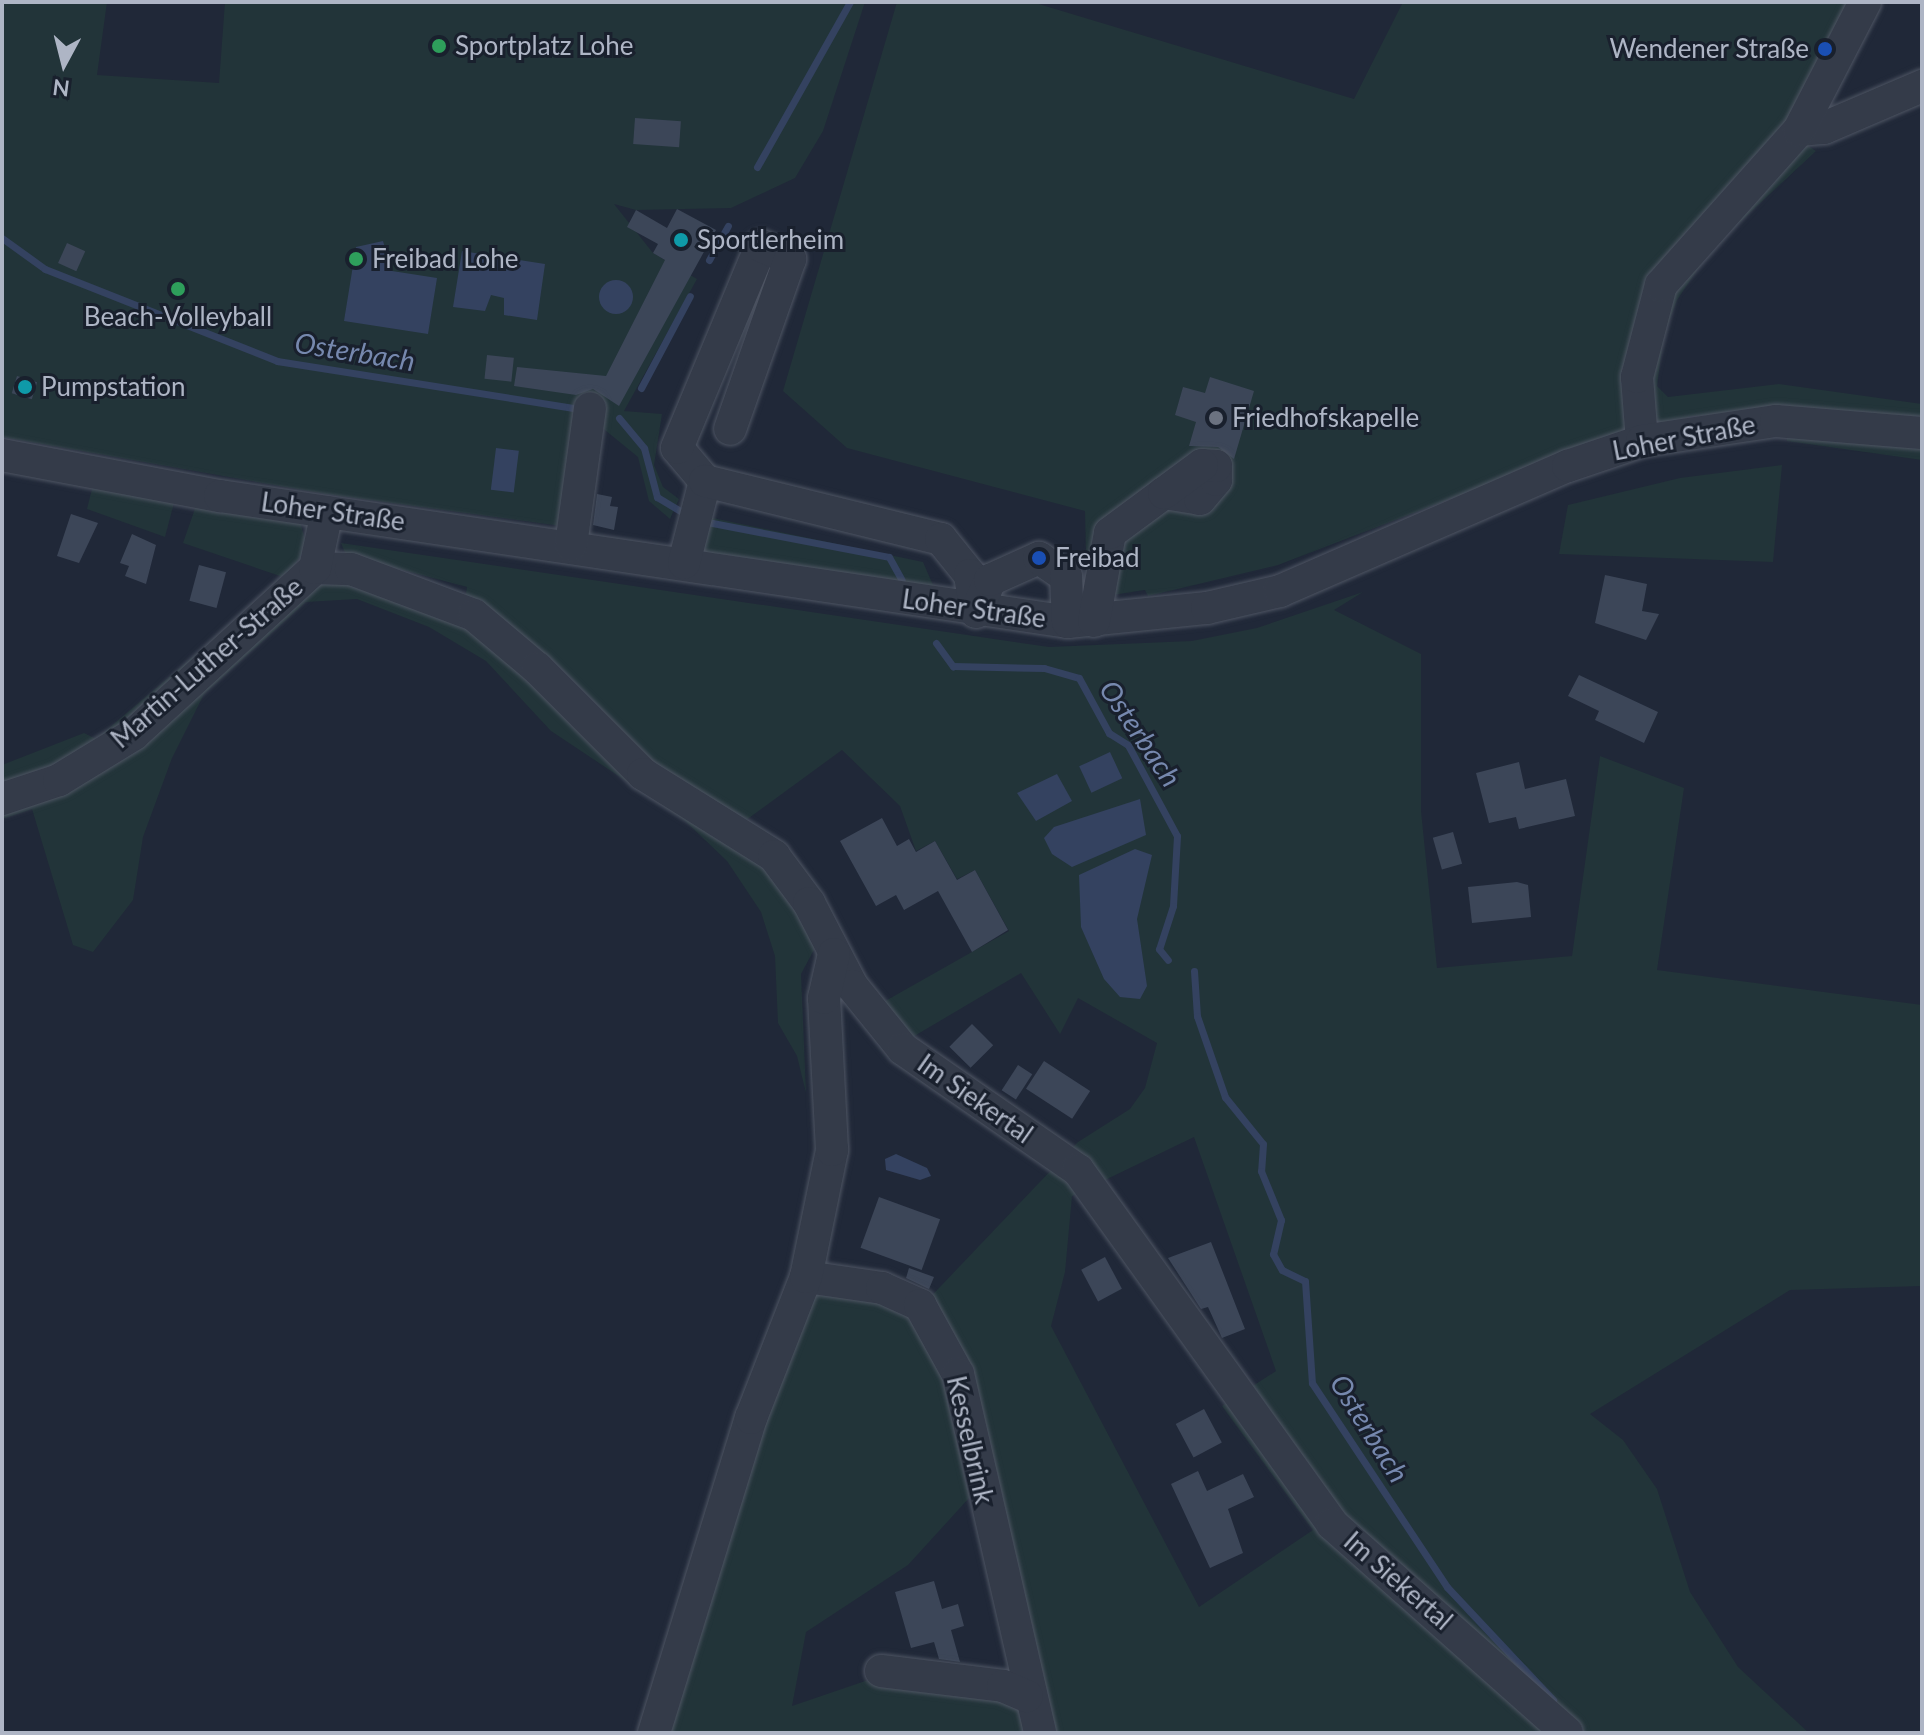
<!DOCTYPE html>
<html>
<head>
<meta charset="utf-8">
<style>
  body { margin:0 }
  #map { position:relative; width:1924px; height:1735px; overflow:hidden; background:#202838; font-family:Lato,sans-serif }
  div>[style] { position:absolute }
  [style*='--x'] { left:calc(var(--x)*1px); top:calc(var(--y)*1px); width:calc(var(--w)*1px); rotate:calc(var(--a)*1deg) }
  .green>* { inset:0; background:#223439 }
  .water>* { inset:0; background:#344260; transform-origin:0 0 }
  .round { border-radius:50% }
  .stream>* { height:7px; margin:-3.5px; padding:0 3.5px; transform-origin:3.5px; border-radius:3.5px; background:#344260 }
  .building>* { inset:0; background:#3c4658; transform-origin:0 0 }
  .roads { filter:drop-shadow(0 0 2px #4e5563) drop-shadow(0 0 2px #4e5563) }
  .minor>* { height:32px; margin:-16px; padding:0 16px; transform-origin:16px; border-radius:16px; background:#343b49 }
  .dots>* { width:22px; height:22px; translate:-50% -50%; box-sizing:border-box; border:4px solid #19202d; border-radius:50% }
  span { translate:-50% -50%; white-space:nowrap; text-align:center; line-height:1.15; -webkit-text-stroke:6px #19202d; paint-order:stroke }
  .poi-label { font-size:26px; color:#aeb5c5 }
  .left { translate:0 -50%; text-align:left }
  .right { translate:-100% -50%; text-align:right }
  .street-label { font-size:26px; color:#aeb5c5 }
  .water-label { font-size:28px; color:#7688ae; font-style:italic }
  .frame { position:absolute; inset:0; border:4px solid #aeb5c5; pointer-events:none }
  .north { position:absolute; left:24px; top:24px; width:80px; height:80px; -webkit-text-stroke:6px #19202d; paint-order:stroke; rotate:187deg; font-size:22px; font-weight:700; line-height:32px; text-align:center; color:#aeb5c5 }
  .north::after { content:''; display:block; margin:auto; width:28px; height:36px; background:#aeb5c5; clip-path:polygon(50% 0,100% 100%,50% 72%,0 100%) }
</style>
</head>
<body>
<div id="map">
  <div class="green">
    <i style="clip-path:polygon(2px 2px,107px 2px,97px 75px,219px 83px,225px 2px,865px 2px,823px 131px,795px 178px,731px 208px,636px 210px,614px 204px,653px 253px,697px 279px,624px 411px,662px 414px,654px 465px,663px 487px,679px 499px,670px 519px,649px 501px,638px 457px,600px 426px,584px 529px,325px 494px,2px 437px)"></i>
    <i style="clip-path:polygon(897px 2px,1032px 2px,1354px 99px,1403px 2px,1849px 2px,1804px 85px,1788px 133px,1816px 151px,1712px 248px,1677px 300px,1664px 334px,1657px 386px,1668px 397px,1779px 384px,1922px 404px,1922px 460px,1787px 441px,1787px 411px,1693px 416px,1617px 435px,1278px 565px,1148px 596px,1145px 590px,1087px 599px,1085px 511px,847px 448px,783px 391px)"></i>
    <i style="clip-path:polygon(1782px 465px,1773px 562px,1559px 554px,1568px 505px,1680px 478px)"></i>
    <i style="clip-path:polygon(93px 485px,175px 499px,165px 537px,87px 509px)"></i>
    <i style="clip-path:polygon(evenodd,197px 503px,300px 521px,307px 547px,287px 576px,349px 582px,462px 619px,467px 587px,346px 555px,341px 543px,1049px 647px,1192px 641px,1257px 628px,1363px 592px,1334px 610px,1421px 654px,1421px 811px,1437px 968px,1572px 956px,1600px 756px,1684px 788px,1657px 970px,1922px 1005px,1922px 1286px,1790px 1290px,1590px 1414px,1623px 1440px,1657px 1489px,1690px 1592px,1738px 1667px,1809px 1733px,643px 1733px,678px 1599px,791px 1279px,919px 1309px,1078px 1142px,1130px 1109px,1145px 1088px,1157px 1043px,1078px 998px,1060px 1034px,1021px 973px,911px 1038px,880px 1004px,1009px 931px,975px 870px,957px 879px,935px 841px,916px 851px,900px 806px,842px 750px,742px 823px,816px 946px,801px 974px,806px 1093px,797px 1056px,778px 1023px,775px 956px,761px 912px,727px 861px,683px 819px,551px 731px,486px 661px,429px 627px,357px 599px,306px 602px,204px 694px,172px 758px,143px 837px,133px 900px,93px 952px,73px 945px,32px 809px,2px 819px,2px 765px,84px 733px,96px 739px,286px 578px,183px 543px,197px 503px,1194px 1137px,1276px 1371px,1222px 1406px,1313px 1530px,1199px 1607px,1051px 1326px,1065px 1272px,1072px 1196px,1194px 1137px,197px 503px,970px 1497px,1021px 1703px,877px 1677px,792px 1706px,806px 1632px,908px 1565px,970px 1497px)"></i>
    <i style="clip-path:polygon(708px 517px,923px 562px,936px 592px,700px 555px)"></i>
  </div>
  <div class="water">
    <i style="clip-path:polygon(383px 241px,392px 271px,437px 278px,428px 334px,344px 321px,356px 247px)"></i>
    <i style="clip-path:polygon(462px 251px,545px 264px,537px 320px,504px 315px,504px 298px,491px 295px,485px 311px,453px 307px)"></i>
    <i class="round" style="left:599px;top:280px;width:34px;height:34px"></i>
    <i style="left:496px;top:448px;width:23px;height:42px;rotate:7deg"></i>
    <i style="left:1110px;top:752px;width:29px;height:34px;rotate:65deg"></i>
    <i style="clip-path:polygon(1057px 774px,1072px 801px,1036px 821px,1017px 793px)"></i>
    <i style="clip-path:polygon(1140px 799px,1146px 835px,1072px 867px,1052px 854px,1044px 838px,1054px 827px)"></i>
    <i style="clip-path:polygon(1135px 849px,1152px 855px,1137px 919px,1147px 986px,1140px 999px,1120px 997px,1104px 979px,1081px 927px,1079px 875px)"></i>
    <i style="clip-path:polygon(896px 1154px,927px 1168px,931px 1176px,920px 1180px,886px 1170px,885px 1159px)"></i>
  </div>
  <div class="stream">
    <i style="--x:757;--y:167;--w:189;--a:-60.6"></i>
    <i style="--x:2;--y:238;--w:53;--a:35.8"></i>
    <i style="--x:45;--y:269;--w:250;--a:21.6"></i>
    <i style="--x:277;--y:361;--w:308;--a:9"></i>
    <i style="--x:709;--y:260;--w:39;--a:-61"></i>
    <i style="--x:641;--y:388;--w:104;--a:-62"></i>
    <i style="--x:619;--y:418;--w:39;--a:50"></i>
    <i style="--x:644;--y:448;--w:51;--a:75.1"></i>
    <i style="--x:657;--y:497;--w:35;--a:31"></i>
    <i style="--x:702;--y:521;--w:190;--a:10.9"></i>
    <i style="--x:889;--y:557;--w:26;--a:61"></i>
    <i style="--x:936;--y:643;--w:29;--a:54"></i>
    <i style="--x:953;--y:666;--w:91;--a:1.3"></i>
    <i style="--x:1044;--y:668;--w:36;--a:16"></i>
    <i style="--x:1079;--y:678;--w:63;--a:61.4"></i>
    <i style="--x:1109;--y:733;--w:22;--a:32"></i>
    <i style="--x:1128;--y:745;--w:103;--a:61.7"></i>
    <i style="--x:1177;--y:836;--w:70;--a:93.3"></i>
    <i style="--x:1173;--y:906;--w:45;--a:108"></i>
    <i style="--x:1159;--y:949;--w:14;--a:51"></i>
    <i style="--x:1194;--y:971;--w:45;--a:86.2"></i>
    <i style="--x:1197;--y:1016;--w:86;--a:70.9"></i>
    <i style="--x:1225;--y:1097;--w:60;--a:51"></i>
    <i style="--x:1263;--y:1144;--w:27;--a:94"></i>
    <i style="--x:1261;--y:1171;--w:53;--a:67.8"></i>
    <i style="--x:1281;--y:1220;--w:35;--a:103"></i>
    <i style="--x:1273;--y:1254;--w:18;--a:61"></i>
    <i style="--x:1282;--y:1270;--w:25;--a:26"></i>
    <i style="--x:1305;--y:1281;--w:102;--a:86.1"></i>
    <i style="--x:1312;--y:1383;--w:245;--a:56.5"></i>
    <i style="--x:1447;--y:1587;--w:155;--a:46.8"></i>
  </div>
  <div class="building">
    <i style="left:635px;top:118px;width:46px;height:26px;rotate:4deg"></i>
    <i style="clip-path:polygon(677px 209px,716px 230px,619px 406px,593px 389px,576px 395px,514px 386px,517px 367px,606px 376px,665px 260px,653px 253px,658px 244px,627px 227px,636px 210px,667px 228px)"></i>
    <i style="left:67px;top:243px;width:20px;height:22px;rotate:24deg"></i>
    <i style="left:487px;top:355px;width:27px;height:24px;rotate:6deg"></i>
    <i style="left:17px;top:376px;width:21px;height:18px;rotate:17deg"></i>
    <i style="clip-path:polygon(1210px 377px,1254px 391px,1234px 459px,1218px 447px,1189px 446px,1196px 422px,1175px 415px,1183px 387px,1205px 393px)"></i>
    <i style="clip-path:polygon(597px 494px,612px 497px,610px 506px,618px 507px,614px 530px,593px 525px)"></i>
    <i style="clip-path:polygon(71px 514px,98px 523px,79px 563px,57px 556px)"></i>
    <i style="clip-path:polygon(132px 534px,156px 545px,146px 584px,125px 576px,129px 566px,120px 563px)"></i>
    <i style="left:199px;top:565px;width:28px;height:37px;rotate:15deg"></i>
    <i style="clip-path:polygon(1605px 575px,1647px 584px,1642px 611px,1659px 614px,1646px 640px,1595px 623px)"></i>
    <i style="clip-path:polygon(1579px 675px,1658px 712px,1644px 743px,1595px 720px,1599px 711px,1568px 696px)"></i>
    <i style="clip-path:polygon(1519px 762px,1525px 789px,1566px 779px,1575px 816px,1519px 829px,1516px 817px,1489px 823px,1476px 773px)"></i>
    <i style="clip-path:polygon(882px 818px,897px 846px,909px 839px,916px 852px,935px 841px,957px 880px,975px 870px,1008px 930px,972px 952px,938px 891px,904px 910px,896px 895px,876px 906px,840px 841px)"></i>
    <i style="left:1453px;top:832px;width:33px;height:21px;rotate:74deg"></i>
    <i style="clip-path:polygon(1517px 882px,1528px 885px,1531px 917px,1472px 923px,1468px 887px)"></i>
    <i style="left:972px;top:1024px;width:30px;height:32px;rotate:45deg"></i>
    <i style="left:1044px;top:1061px;width:55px;height:33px;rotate:33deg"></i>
    <i style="left:1018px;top:1065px;width:17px;height:30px;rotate:33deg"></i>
    <i style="left:879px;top:1197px;width:65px;height:54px;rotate:20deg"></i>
    <i style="clip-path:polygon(1211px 1242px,1245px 1329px,1222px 1338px,1208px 1307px,1201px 1309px,1168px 1258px)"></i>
    <i style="left:1105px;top:1257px;width:36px;height:27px;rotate:62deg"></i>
    <i style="clip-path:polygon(909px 1268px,934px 1277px,929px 1289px,906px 1278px)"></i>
    <i style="left:1204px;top:1409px;width:38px;height:32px;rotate:62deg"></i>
    <i style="clip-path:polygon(1198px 1471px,1207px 1491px,1243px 1474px,1254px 1497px,1228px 1509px,1243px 1553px,1210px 1568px,1171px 1484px)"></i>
    <i style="clip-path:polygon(934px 1581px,942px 1609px,958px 1604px,964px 1626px,951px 1630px,960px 1662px,939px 1659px,934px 1642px,911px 1648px,895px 1592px)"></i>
  </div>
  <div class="roads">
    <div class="minor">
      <i style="--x:1799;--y:130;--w:25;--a:-5"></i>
      <i style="--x:1824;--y:128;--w:107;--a:-23.2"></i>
      <i style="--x:1642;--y:441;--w:64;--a:-94.5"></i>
      <i style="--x:1637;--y:377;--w:95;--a:-75.4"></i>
      <i style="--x:1661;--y:285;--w:208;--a:-48.3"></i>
      <i style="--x:1799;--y:130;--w:144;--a:-62.7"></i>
      <i style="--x:2;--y:455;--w:222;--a:10.7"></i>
      <i style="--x:220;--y:496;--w:857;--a:8.45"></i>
      <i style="--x:1068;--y:622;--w:140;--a:-5.8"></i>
      <i style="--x:1207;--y:608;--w:75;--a:-13.1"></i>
      <i style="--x:1280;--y:591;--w:314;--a:-23.5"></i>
      <i style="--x:1568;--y:466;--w:78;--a:-18.7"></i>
      <i style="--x:1642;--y:441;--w:135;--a:-8.5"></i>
      <i style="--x:1776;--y:421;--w:146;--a:4.7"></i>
      <i style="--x:705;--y:481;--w:43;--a:-130.3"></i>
      <i style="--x:677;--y:448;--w:219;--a:-67.4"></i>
      <i style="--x:761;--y:246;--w:32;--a:24"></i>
      <i style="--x:790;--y:259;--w:180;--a:109.4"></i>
      <i style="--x:571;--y:545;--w:138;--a:-82.1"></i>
      <i style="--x:684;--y:563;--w:85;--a:-75.6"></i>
      <i style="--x:705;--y:481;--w:243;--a:13.8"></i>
      <i style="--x:941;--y:539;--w:46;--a:51.1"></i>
      <i style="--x:970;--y:575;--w:37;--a:81"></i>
      <i style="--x:315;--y:568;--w:36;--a:2"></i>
      <i style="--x:351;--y:569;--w:131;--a:20.5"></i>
      <i style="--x:474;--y:615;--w:82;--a:40.1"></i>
      <i style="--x:537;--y:668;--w:150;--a:45"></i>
      <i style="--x:643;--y:774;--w:155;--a:32"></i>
      <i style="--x:774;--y:856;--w:59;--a:53.3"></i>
      <i style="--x:809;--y:903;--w:93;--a:62.6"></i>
      <i style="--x:852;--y:986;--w:81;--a:51"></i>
      <i style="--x:903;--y:1049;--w:213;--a:34.7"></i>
      <i style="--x:1078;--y:1170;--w:436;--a:54.3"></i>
      <i style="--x:1332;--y:1524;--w:314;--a:41.6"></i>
      <i style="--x:976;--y:612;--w:35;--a:-66"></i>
      <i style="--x:990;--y:580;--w:54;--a:-24.2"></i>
      <i style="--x:1039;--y:558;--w:32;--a:34"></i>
      <i style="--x:1066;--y:576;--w:46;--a:87.5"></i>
      <i style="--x:1094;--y:621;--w:89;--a:-79.7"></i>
      <i style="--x:1110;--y:533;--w:67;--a:-36.5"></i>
      <i style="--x:1164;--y:493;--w:36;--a:9"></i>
      <i style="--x:1200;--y:499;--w:25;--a:-50"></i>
      <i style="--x:1216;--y:480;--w:14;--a:-90"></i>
      <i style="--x:1216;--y:466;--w:14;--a:-176"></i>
      <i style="--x:1202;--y:465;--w:47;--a:143.6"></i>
      <i style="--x:2;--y:799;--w:60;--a:-18.4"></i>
      <i style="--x:59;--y:780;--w:88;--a:-31.5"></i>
      <i style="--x:134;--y:734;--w:246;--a:-42.5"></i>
      <i style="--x:315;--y:568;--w:57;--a:-77.9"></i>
      <i style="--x:806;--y:1277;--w:77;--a:8.2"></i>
      <i style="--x:882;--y:1288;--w:42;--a:24.1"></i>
      <i style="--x:920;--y:1305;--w:79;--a:61.2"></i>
      <i style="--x:958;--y:1374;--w:368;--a:77.1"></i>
      <i style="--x:881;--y:1671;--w:123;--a:7"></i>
      <i style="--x:1003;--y:1686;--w:26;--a:23"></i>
      <i style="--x:654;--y:1733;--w:330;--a:-72.9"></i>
      <i style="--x:751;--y:1418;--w:151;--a:-68.7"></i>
      <i style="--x:806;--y:1277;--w:130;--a:-78.4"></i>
      <i style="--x:832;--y:1150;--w:152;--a:-93"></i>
      <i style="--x:824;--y:998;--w:45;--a:-77.2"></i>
    </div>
  </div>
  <div class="dots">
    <i style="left:439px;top:46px;background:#2e9e5b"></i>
    <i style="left:1825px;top:49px;background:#1a4fb4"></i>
    <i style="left:681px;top:240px;background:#0f9aa8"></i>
    <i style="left:356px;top:259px;background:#2e9e5b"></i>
    <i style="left:178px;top:289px;background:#2e9e5b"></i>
    <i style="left:25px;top:387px;background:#0f9aa8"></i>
    <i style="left:1216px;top:418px;background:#6b7280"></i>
    <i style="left:1039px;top:558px;background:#1a4fb4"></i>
  </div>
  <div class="poi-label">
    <span class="left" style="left:455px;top:46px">Sportplatz Lohe</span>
    <span class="right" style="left:1809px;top:49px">Wendener Straße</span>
    <span class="left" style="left:697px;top:240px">Sportlerheim</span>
    <span class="left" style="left:372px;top:259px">Freibad Lohe</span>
    <span style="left:178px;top:317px">Beach-Volleyball</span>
    <span class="left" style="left:41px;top:387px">Pumpstation</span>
    <span class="left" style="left:1232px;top:418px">Friedhofskapelle</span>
    <span class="left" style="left:1055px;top:558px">Freibad</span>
  </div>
  <div class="street-label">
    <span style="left:1684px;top:438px;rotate:-11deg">Loher Straße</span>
    <span style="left:333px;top:512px;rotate:8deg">Loher Straße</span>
    <span style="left:974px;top:609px;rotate:8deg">Loher Straße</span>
    <span style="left:207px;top:663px;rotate:-41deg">Martin-Luther-Straße</span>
    <span style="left:975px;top:1099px;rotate:35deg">Im Siekertal</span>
    <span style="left:970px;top:1440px;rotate:77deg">Kesselbrink</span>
    <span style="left:1398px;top:1581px;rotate:41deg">Im Siekertal</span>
  </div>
  <div class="water-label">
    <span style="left:355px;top:351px;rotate:9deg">Osterbach</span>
    <span style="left:1141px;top:733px;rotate:56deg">Osterbach</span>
    <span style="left:1370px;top:1428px;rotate:58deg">Osterbach</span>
  </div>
  <div class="frame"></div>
  <div class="north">N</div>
</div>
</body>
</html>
